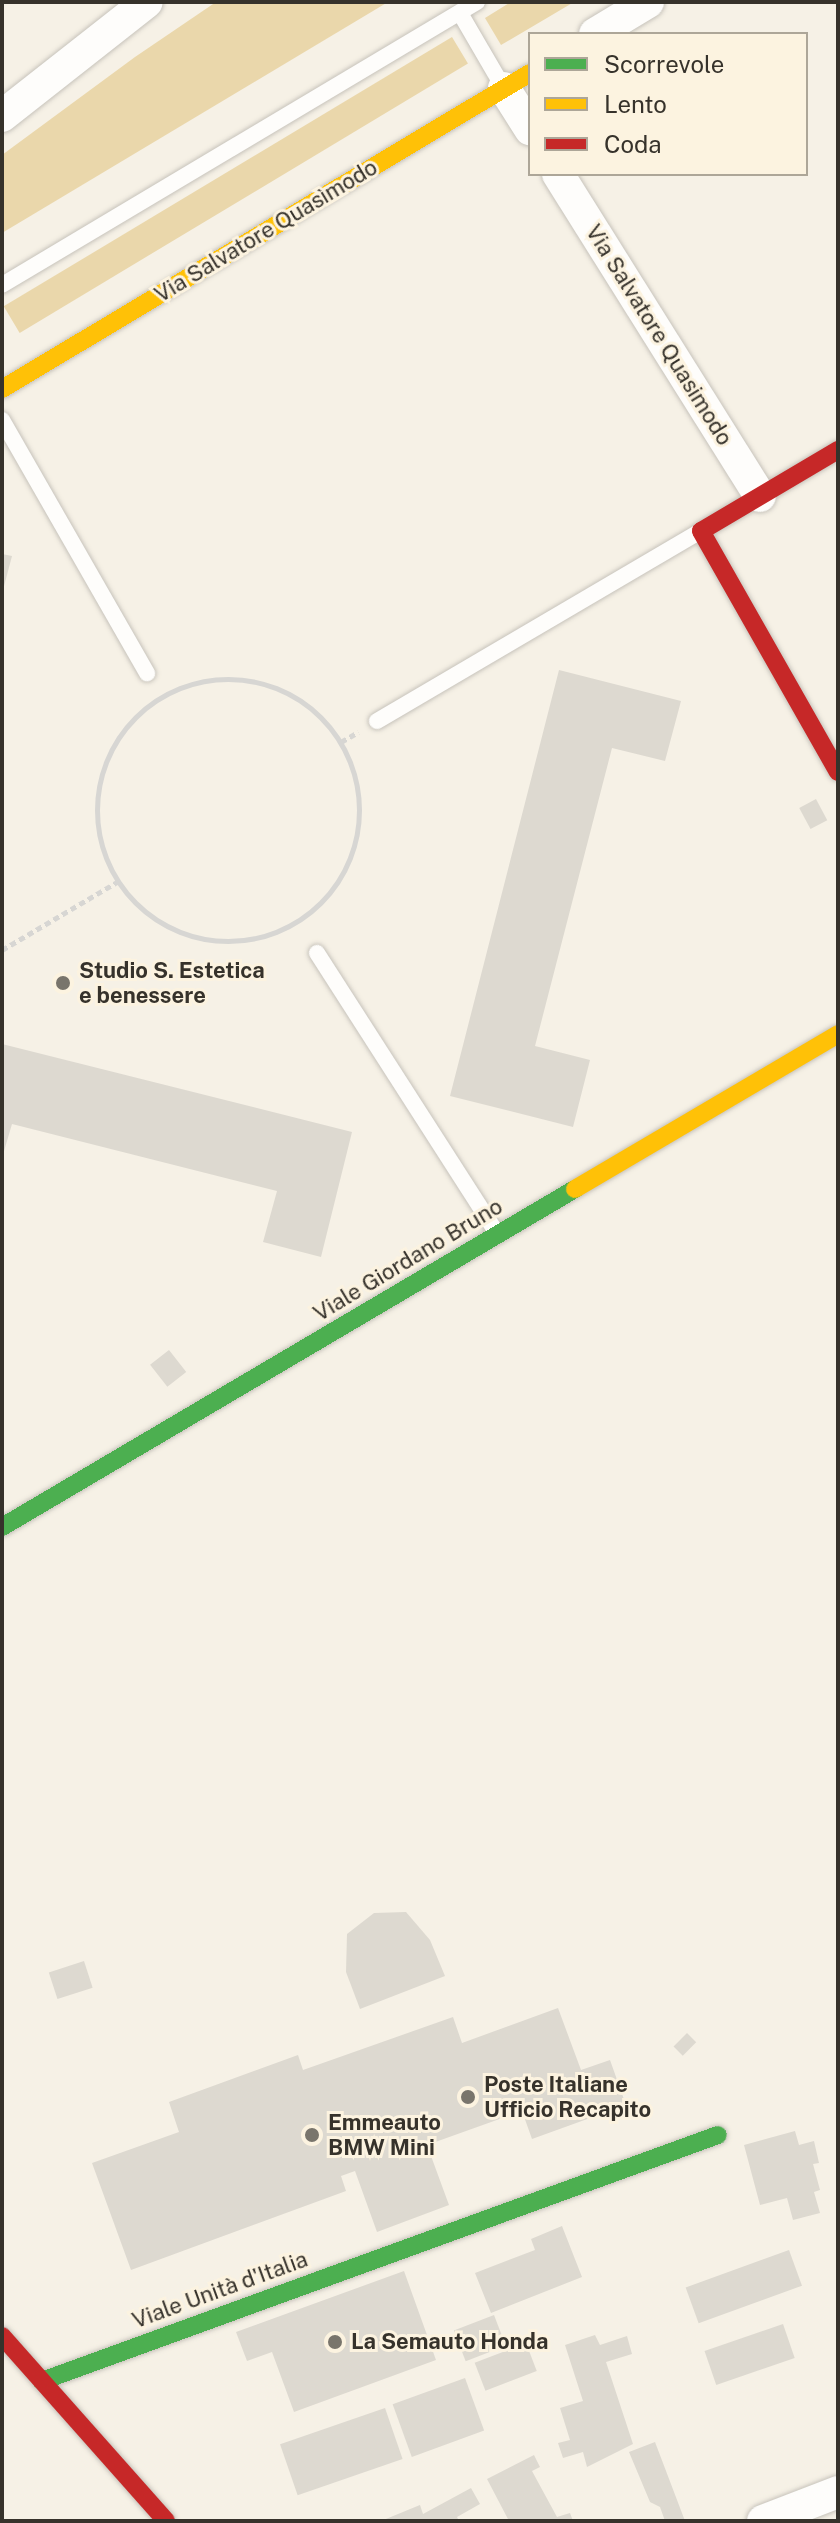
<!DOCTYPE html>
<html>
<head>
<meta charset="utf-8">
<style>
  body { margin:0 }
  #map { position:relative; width:840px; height:2523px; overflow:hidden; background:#f6f1e6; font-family:"Public Sans",sans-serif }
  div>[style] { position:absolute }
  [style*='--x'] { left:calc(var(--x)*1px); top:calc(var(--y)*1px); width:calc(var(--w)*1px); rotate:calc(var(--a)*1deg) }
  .green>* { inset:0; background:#ead7ab; transform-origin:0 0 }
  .building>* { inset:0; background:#ddd9d0; transform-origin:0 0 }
  .path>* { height:5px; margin-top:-2.5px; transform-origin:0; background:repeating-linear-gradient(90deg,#d7d6d3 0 6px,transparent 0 10px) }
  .path>.ring { margin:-2.5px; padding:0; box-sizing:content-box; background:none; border:5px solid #d7d6d3; border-radius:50% }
  .roads { filter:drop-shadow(0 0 2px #c7c3bb) drop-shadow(0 0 2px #c7c3bb) }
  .lane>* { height:16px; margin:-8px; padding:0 8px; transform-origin:8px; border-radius:8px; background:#fefdfb }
  .street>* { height:32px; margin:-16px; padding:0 16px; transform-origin:16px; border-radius:16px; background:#fefdfb }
  .fast>* { height:18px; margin:-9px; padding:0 9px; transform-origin:9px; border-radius:9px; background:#4caf50 }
  .slow>* { height:18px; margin:-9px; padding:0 9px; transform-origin:9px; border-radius:9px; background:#ffc107 }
  .jam>* { height:18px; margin:-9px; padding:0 9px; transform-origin:9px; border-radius:9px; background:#c62828 }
  .dots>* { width:22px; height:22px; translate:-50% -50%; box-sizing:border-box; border:4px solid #fcf3e0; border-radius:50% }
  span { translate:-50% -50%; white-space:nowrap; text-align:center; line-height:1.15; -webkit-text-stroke:6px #fcf3e0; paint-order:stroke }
  .street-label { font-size:22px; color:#36322b }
  .poi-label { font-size:22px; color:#36322b; font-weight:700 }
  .left { translate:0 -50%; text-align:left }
  .frame { position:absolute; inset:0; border:4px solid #36322b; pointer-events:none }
  .legend { position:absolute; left:528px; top:32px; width:280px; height:144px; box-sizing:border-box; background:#fcf3e0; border:2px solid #ada698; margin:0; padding:10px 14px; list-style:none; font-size:24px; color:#36322b }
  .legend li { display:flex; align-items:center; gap:16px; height:40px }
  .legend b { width:40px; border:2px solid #ada698 }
</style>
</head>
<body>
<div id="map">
  <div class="green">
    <i style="clip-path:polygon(216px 2px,388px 2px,2px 233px,2px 155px,135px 57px)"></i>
    <i style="clip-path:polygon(511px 2px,574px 2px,501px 45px,485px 18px)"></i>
    <i style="left:452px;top:37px;width:31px;height:523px;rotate:59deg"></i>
  </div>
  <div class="building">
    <i style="clip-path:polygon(2px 554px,12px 556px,3px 590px,2px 590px)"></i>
    <i style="clip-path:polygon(559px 670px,681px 701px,665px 761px,612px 748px,535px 1046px,590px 1060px,573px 1127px,450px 1096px)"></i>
    <i style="left:816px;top:799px;width:24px;height:19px;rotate:62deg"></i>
    <i style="clip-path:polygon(2px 1044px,352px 1132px,321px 1257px,263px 1242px,277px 1191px,12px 1124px,2px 1158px)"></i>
    <i style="left:169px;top:1350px;width:28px;height:24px;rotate:52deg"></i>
    <i style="clip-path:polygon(406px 1912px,430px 1940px,445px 1976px,360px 2009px,346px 1972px,347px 1934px,374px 1913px)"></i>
    <i style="left:84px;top:1961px;width:28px;height:37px;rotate:72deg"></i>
    <i style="clip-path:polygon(558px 2008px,581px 2070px,610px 2060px,626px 2105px,532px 2139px,522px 2111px,427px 2145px,449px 2205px,377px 2232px,355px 2171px,341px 2176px,346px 2191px,131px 2270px,92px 2163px,179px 2132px,169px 2102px,298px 2055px,303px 2070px,453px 2017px,462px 2043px)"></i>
    <i style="left:687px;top:2033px;width:13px;height:19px;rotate:45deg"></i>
    <i style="clip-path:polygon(795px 2131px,799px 2145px,814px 2141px,819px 2163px,813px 2164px,820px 2190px,814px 2192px,820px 2213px,793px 2220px,787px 2198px,760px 2205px,744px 2145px)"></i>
    <i style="clip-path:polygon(562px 2226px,582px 2277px,491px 2313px,475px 2273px,535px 2250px,531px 2239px)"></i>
    <i style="left:789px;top:2250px;width:38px;height:110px;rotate:70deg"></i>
    <i style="clip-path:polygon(404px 2271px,436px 2360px,294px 2412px,272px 2352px,247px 2361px,236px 2332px)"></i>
    <i style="left:494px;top:2315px;width:33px;height:43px;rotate:69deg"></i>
    <i style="left:783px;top:2324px;width:36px;height:83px;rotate:71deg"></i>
    <i style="clip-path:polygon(595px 2335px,600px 2345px,627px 2336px,632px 2354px,606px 2362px,633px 2444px,587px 2467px,583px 2452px,563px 2458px,558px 2443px,570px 2440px,560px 2408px,583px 2401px,565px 2345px)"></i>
    <i style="left:526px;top:2343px;width:30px;height:55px;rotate:69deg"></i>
    <i style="left:465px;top:2378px;width:56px;height:77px;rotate:70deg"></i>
    <i style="left:385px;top:2408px;width:54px;height:111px;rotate:71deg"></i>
    <i style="clip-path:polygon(655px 2442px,685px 2521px,665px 2521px,660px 2507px,650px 2502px,629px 2452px)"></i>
    <i style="clip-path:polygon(534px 2455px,540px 2467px,532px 2471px,557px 2517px,570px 2513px,573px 2521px,509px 2521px,487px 2479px)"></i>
    <i style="clip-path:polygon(471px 2488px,480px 2504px,457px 2517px,459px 2521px,381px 2521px,420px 2505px,423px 2514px)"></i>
  </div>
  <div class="path">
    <i class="ring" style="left:97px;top:679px;width:257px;height:257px"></i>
    <i style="--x:341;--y:742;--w:20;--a:-30"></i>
    <i style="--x:2;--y:950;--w:134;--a:-30.6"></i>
  </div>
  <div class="roads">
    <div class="lane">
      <i style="--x:460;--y:13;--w:86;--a:59.8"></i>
      <i style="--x:2;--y:285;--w:553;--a:-30.79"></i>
      <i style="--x:2;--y:420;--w:292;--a:60.2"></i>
      <i style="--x:377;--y:721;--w:373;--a:-30.4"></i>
      <i style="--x:317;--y:953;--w:335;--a:57.3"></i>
    </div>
    <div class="street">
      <i style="--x:595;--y:34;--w:62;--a:-31.1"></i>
      <i style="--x:504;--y:88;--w:49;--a:57.6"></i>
      <i style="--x:2;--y:116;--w:184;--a:-38.2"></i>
      <i style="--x:558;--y:174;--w:380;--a:57.9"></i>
      <i style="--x:763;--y:2521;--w:80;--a:-21.1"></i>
    </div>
    <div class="fast">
      <i style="--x:2;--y:1527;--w:665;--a:-30.54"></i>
      <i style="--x:42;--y:2381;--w:719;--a:-20"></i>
    </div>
    <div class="slow">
      <i style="--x:2;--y:389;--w:615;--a:-30.9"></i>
      <i style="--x:575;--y:1189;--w:305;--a:-30.5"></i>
    </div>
    <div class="jam">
      <i style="--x:838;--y:450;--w:159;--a:149.4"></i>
      <i style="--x:701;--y:531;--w:277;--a:60.4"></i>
      <i style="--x:2;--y:2336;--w:247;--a:48.4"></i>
    </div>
  </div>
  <div class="dots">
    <i style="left:63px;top:983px;background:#79756c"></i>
    <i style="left:468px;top:2097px;background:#79756c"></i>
    <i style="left:312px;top:2135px;background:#79756c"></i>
    <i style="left:335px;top:2342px;background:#79756c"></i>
  </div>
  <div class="street-label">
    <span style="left:266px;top:231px;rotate:-31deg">Via Salvatore Quasìmodo</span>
    <span style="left:659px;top:335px;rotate:58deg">Via Salvatore Quasimodo</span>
    <span style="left:408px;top:1260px;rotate:-31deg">Viale Giordano Bruno</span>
    <span style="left:220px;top:2290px;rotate:-20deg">Viale Unità d'Italia</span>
  </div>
  <div class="poi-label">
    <span class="left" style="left:79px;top:983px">Studio S. Estetica<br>e benessere</span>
    <span class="left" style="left:484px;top:2097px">Poste Italiane<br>Ufficio Recapito</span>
    <span class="left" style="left:328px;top:2135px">Emmeauto<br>BMW Mini</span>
    <span class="left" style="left:351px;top:2342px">La Semauto Honda</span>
  </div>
  <div class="frame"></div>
  <ul class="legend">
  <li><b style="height:10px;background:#4caf50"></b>Scorrevole</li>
  <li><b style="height:10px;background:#ffc107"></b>Lento</li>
  <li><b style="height:10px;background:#c62828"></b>Coda</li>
  </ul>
</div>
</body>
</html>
